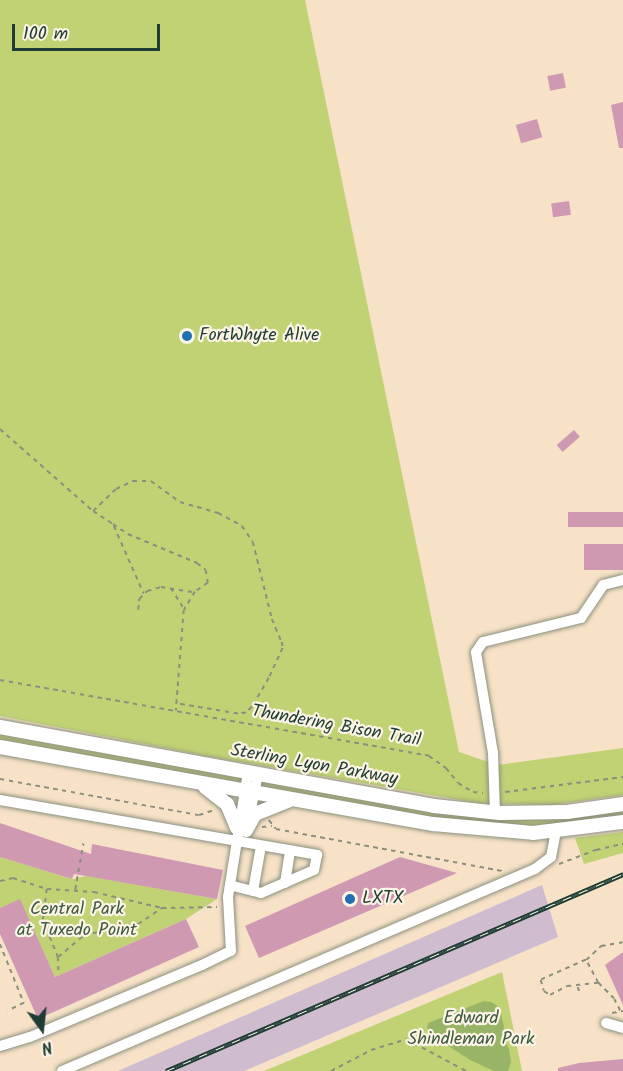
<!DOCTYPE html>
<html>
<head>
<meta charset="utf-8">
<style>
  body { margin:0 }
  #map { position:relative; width:623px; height:1071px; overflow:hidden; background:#f7e2c8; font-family:Kalam,sans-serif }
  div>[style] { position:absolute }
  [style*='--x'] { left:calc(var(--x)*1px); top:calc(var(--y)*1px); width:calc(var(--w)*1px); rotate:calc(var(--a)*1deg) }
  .industrial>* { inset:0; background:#cfbdcf }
  .green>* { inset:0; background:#c1d275 }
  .forest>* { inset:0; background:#98b466 }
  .building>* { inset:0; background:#cf99b2; transform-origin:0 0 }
  .path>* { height:1.5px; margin-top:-0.75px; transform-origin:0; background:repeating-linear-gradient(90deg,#8b907e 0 4.5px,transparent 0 9px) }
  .roads { filter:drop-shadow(0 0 2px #8b907e) drop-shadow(0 0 2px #8b907e) }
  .minor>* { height:10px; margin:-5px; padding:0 5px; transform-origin:5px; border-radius:5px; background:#fff }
  .major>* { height:14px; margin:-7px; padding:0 7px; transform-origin:7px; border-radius:7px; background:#fff }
  .rail>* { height:5px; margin-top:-2.5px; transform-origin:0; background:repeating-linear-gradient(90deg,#fcf5e5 0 9px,#1f3d34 0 18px); box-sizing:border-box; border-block:2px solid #1f3d34 }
  .dots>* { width:16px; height:16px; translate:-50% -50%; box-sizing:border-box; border:3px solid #fcf5e5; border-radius:50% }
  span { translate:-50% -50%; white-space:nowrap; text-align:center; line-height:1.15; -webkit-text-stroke:4.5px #fcf5e5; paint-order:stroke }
  .poi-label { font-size:18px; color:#1f3d34 }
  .left { translate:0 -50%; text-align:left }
  .street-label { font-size:18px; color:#1f3d34 }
  .park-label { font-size:18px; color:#3f5b41 }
  .north { position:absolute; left:12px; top:999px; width:60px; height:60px; -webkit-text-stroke:4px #fcf5e5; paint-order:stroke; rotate:165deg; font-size:16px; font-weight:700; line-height:24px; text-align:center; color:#1f3d34 }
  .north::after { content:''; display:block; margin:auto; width:21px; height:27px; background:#1f3d34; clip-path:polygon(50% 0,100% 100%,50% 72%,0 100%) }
  .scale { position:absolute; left:12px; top:24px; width:148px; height:27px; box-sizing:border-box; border:3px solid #1f3d34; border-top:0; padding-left:8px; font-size:18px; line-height:21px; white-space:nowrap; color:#1f3d34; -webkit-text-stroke:4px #fcf5e5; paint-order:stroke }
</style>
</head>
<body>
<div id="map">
  <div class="industrial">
    <i style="clip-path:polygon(542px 885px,558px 937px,244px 1071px,118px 1071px)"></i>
  </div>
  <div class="green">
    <i style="clip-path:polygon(0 0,305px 0,459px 752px,497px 765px,623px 748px,623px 795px,550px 805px,478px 803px,212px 757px,0 716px)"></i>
    <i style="clip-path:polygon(0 735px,445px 814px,526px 820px,556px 819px,623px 810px,623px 816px,550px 826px,502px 827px,459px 822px,0 742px)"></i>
    <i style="clip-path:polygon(623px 832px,623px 853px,584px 864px,575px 838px)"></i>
    <i style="clip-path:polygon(0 857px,72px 879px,87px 876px,217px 899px,186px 919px,55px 977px,20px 900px,0 908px)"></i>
    <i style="clip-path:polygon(502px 972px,522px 1071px,264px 1071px)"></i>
  </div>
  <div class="forest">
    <i style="clip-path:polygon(484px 1001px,491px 1002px,499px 1007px,504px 1026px,503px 1036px,509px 1049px,511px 1062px,508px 1071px,494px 1071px,470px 1060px,436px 1038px,427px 1028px,428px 1023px)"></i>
  </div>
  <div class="building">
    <i style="left:563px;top:73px;width:15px;height:16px;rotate:79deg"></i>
    <i style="clip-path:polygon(623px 102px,623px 148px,619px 148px,611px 105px)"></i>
    <i style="left:537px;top:119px;width:19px;height:22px;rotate:74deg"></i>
    <i style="left:569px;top:201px;width:14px;height:18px;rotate:82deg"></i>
    <i style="left:574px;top:430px;width:9px;height:23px;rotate:49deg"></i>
    <i style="left:623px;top:512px;width:15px;height:55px;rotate:90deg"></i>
    <i style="left:623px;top:544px;width:26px;height:39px;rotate:90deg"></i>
    <i style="clip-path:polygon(0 823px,91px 854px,92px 844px,223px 870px,217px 899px,74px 874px,72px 879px,0 857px)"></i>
    <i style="clip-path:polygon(400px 857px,457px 873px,259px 958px,245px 926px)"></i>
    <i style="clip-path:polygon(20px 899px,55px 977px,186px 919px,199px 947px,38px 1019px,0 934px,0 908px)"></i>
    <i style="clip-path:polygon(623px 952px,623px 1005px,605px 965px)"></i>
    <i style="clip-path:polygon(623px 1059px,623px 1071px,558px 1071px,558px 1068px,579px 1063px)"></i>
  </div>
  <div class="path">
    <i style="--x:0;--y:429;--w:124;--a:41.4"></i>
    <i style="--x:93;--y:511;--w:24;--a:33"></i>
    <i style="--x:113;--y:524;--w:18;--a:34"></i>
    <i style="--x:128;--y:534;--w:75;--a:22.8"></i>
    <i style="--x:197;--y:563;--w:11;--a:38"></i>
    <i style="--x:206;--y:570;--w:13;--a:81"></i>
    <i style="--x:208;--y:583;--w:16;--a:145"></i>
    <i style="--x:195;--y:592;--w:21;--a:121"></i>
    <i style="--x:184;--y:610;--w:101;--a:94.5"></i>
    <i style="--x:93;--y:511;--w:32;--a:-44"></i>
    <i style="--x:116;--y:489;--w:19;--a:-25"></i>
    <i style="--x:133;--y:481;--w:18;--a:0"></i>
    <i style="--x:151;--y:481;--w:36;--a:36"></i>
    <i style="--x:180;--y:502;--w:40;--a:16"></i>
    <i style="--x:218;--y:513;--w:27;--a:28"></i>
    <i style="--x:242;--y:526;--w:19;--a:55"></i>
    <i style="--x:253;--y:542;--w:79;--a:76.1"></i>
    <i style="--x:272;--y:619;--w:25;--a:67"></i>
    <i style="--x:282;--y:642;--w:6;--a:81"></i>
    <i style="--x:283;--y:648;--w:33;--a:115"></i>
    <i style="--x:269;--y:678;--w:34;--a:120"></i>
    <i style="--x:252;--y:707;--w:8;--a:135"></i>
    <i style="--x:246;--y:713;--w:8;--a:173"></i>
    <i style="--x:238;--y:714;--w:61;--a:-170.5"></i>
    <i style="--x:114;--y:526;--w:74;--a:66.2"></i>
    <i style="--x:171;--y:588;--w:25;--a:58"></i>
    <i style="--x:138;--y:610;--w:11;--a:-85"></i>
    <i style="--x:139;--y:599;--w:11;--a:-45"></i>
    <i style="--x:147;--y:591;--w:15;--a:-16"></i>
    <i style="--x:161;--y:587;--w:33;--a:9"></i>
    <i style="--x:0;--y:680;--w:436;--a:10"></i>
    <i style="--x:429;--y:756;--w:21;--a:35"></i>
    <i style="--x:446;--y:768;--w:19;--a:51"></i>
    <i style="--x:458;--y:783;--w:17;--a:31"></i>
    <i style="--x:473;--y:792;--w:10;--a:6"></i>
    <i style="--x:0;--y:779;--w:202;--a:10.3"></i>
    <i style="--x:199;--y:815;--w:16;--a:-18"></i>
    <i style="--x:505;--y:792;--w:119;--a:-7.2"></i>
    <i style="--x:269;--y:820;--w:11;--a:52"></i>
    <i style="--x:276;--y:829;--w:230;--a:10.5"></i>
    <i style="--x:262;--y:827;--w:10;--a:-6"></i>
    <i style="--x:559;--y:864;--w:40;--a:-21"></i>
    <i style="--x:596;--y:850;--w:28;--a:-13"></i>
    <i style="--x:0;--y:881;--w:13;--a:-13"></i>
    <i style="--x:13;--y:878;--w:36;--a:18"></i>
    <i style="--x:47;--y:889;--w:47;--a:3.7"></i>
    <i style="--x:94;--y:892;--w:70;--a:13.2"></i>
    <i style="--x:162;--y:908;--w:55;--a:-1"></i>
    <i style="--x:47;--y:889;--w:31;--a:97"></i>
    <i style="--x:43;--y:920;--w:40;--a:68"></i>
    <i style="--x:58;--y:957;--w:18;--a:87"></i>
    <i style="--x:75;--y:890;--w:47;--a:-80.1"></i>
    <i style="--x:0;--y:944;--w:64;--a:67.9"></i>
    <i style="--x:24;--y:1003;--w:18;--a:153"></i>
    <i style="--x:58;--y:957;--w:34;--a:-40"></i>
    <i style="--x:84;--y:935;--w:55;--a:-11.5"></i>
    <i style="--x:138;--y:924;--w:29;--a:-34"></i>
    <i style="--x:586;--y:960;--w:49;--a:156"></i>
    <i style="--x:541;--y:980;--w:11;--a:75"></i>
    <i style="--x:544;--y:991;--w:7;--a:34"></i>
    <i style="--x:550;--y:995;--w:19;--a:-28"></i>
    <i style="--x:567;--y:986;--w:31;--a:-6"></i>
    <i style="--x:578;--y:987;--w:7;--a:74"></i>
    <i style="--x:620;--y:1011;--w:13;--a:-117"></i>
    <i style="--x:614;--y:999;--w:23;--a:-135"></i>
    <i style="--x:598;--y:983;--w:26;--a:-118"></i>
    <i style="--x:586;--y:960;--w:21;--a:-43"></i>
    <i style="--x:601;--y:946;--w:22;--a:-10"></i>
    <i style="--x:612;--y:1013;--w:11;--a:-10"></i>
    <i style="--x:331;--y:1071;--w:45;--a:-27.7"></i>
    <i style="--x:371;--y:1050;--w:37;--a:-17"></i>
    <i style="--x:406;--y:1039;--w:68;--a:28.1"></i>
  </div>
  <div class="roads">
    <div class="minor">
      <i style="--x:0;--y:800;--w:322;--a:9.8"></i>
      <i style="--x:317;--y:855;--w:15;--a:101"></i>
      <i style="--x:314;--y:870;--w:58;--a:156.5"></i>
      <i style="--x:261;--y:893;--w:32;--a:-166"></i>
      <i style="--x:495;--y:813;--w:60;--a:-91.9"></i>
      <i style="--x:493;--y:753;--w:102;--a:-99.6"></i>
      <i style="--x:476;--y:652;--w:12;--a:-55"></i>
      <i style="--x:483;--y:642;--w:101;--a:-13.8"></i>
      <i style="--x:581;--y:618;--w:40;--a:-56"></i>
      <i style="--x:603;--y:585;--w:21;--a:-14"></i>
      <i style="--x:248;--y:824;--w:51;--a:-78.7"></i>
      <i style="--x:285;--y:883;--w:32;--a:-81"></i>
      <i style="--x:253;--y:891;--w:46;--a:-79.9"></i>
      <i style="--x:606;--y:1023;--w:18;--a:16"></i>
      <i style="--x:0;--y:1046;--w:31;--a:-17"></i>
      <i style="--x:30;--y:1037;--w:186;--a:-22.7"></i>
      <i style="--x:202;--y:965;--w:32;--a:-26"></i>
      <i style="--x:231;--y:951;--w:54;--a:-93.2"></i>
      <i style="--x:228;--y:897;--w:127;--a:-80.9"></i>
      <i style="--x:62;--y:1071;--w:514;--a:-23.13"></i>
      <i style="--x:535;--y:869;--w:20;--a:-37"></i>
      <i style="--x:551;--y:857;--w:25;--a:-79"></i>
    </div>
    <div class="major">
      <i style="--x:0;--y:727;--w:441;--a:10.3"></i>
      <i style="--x:434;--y:806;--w:66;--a:6.1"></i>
      <i style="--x:500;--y:813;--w:67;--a:-0.9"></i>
      <i style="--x:567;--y:812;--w:57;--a:-8.1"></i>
      <i style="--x:0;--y:747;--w:440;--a:10.1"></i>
      <i style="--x:433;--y:824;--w:100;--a:5.1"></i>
      <i style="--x:533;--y:833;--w:91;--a:-7"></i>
      <i style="--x:205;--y:787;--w:28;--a:38"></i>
      <i style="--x:227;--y:804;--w:26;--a:67"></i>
      <i style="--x:246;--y:830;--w:18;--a:-61"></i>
      <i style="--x:255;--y:814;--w:37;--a:-22"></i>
    </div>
  </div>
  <div class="rail">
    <i style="--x:166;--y:1071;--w:498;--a:-23.3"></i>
  </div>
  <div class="dots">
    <i style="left:187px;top:336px;background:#1f6fb2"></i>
    <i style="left:350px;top:899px;background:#1f6fb2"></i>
  </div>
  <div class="poi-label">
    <span class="left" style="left:199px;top:336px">FortWhyte Alive</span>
    <span class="left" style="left:362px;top:899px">LXTX</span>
  </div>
  <div class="street-label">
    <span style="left:336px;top:727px;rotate:10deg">Thundering Bison Trail</span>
    <span style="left:314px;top:766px;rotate:10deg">Sterling Lyon Parkway</span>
  </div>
  <div class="park-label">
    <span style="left:77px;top:921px">Central Park<br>at Tuxedo Point</span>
    <span style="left:471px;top:1030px">Edward<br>Shindleman Park</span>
  </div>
  <div class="north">N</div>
  <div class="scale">100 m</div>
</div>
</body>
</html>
